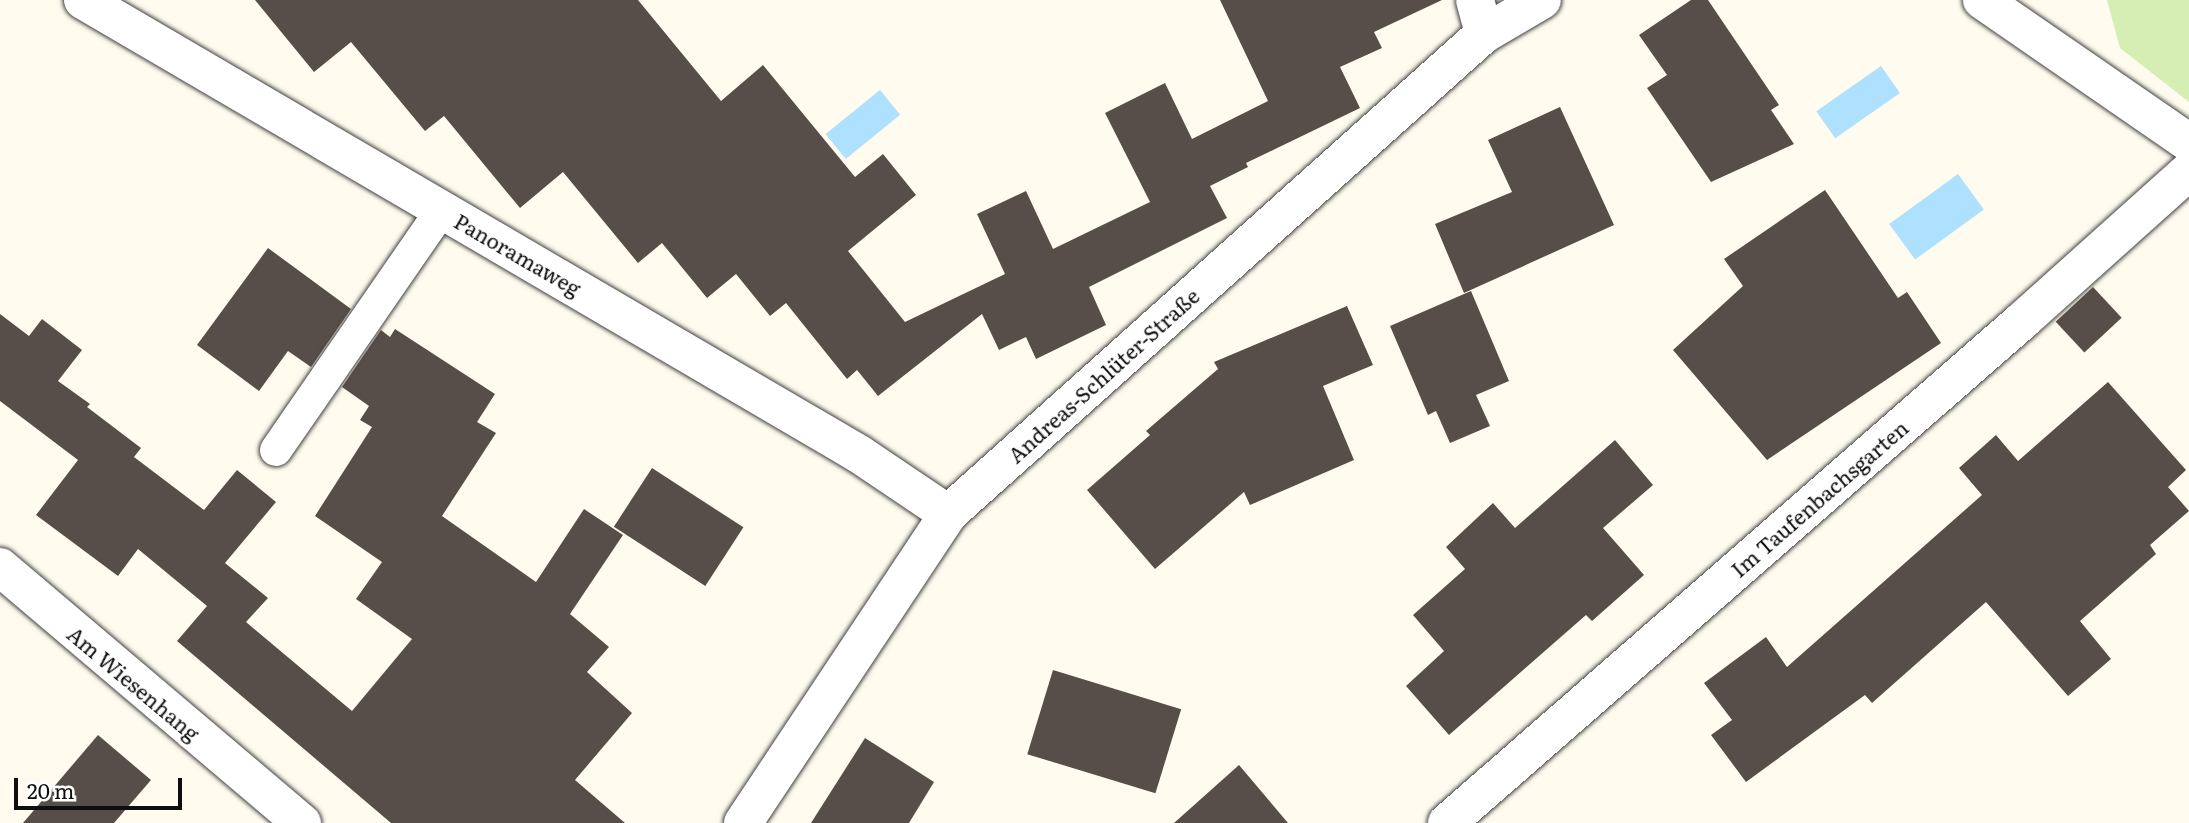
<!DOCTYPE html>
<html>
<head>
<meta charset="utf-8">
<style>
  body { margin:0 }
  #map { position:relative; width:2189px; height:823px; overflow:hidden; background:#fffbef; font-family:Literata,serif }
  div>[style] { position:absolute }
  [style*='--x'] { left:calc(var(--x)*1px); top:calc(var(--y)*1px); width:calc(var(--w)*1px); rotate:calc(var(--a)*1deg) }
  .green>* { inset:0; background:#d4eeb3 }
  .water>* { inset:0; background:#ade1fd; transform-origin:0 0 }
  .building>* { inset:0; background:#584e49; transform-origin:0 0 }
  .roads { filter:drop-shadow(0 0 2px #414141) drop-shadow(0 0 2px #414141) }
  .service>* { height:32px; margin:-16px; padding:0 16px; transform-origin:16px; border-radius:16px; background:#fff }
  .minor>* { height:38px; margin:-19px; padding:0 19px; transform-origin:19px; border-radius:19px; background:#fff }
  span { translate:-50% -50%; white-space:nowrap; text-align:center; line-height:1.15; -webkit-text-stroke:7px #fff; paint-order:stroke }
  .street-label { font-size:21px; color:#0e0e0e }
  .scale { position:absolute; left:14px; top:778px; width:168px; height:32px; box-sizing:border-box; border:4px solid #0e0e0e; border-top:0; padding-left:9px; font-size:21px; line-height:24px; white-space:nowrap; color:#0e0e0e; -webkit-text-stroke:5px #fff; paint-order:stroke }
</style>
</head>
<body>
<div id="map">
  <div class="green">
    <i style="clip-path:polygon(2107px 0,2189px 0,2189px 102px,2120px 48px)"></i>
  </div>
  <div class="water">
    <i style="left:1881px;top:66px;width:33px;height:79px;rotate:55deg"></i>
    <i style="left:880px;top:90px;width:32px;height:70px;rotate:51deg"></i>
    <i style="left:1958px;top:174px;width:44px;height:85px;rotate:54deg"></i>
  </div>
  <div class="building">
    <i style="clip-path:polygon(255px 0,638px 0,721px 101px,763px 65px,855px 177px,883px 154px,916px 195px,848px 251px,905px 322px,1005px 274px,977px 214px,1026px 191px,1053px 249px,1150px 202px,1105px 113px,1165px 83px,1192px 139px,1268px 101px,1220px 0,1442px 0,1374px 32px,1382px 48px,1340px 67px,1360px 108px,1246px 163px,1248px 167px,1210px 186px,1227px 218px,1089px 287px,1106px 325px,1036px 359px,1026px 337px,999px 350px,982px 314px,878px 396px,857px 370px,847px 379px,786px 303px,770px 316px,736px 274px,707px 298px,662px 243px,638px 263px,563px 172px,520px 208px,444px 116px,425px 131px,351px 42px,314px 72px)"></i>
    <i style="clip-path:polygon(1691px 0,1708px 0,1779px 105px,1771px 110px,1794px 144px,1711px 182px,1647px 88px,1667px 75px,1639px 35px)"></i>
    <i style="clip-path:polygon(1560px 107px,1614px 225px,1464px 293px,1435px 224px,1512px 192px,1488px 140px)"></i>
    <i style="clip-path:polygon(1825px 190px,1898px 298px,1907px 292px,1941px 343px,1767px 460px,1673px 350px,1743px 286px,1724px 259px)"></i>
    <i style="clip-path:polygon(268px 248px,351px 309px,311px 367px,288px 351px,259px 391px,197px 345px)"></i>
    <i style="left:2093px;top:287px;width:42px;height:51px;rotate:47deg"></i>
    <i style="clip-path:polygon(1471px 291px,1509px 381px,1476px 395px,1490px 426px,1450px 443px,1436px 411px,1428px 415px,1390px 326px)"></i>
    <i style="clip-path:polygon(1347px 306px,1373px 365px,1323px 386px,1354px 460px,1250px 505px,1244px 492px,1155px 569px,1087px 490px,1150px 435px,1146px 431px,1218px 369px,1214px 362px)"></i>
    <i style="clip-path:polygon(0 314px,29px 336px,42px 319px,82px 350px,58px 381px,90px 404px,87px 407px,141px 448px,134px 457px,204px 510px,237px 470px,276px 502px,225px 563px,268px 598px,246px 622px,352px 711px,412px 639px,356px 599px,382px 562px,315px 516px,372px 427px,360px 420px,369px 406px,342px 387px,381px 330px,390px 337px,395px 329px,495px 394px,477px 422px,496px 433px,442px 516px,536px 582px,584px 509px,623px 535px,570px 614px,609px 647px,587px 672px,632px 713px,575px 780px,625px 823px,391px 823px,177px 641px,207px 606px,138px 549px,118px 576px,36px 515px,78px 460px,0 401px)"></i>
    <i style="clip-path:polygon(2108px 382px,2186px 470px,2168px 487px,2189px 511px,2150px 545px,2156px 554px,2080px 621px,2111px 659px,2068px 696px,1986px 602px,1872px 703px,1865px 695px,1746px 782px,1711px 735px,1732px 720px,1704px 683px,1766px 637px,1787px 667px,1982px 495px,1959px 468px,1996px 435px,2018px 461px)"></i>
    <i style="clip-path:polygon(1615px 440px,1653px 485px,1603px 528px,1644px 575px,1592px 621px,1586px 615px,1449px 735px,1406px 686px,1444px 651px,1413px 615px,1465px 569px,1446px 547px,1493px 503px,1515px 528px)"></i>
    <i style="left:652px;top:468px;width:109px;height:70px;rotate:33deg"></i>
    <i style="left:1053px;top:670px;width:134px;height:88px;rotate:17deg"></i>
    <i style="clip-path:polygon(98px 735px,151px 780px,114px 823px,23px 823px)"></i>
    <i style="clip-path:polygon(865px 738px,934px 782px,909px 823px,811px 823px)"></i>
    <i style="clip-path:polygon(1239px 765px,1288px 823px,1174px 823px)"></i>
  </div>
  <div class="roads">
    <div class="service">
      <i style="--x:276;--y:450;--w:293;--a:-55.4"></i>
    </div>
    <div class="minor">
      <i style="--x:83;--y:0;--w:899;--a:30.33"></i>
      <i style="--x:859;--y:454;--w:107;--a:34"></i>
      <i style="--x:1475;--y:0;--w:35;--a:75"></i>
      <i style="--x:1982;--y:0;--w:252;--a:34.6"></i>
      <i style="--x:0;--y:567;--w:396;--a:40.3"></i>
      <i style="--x:743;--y:823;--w:371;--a:-56.4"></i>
      <i style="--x:948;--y:514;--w:720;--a:-41.85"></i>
      <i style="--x:1484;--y:34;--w:67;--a:-30.4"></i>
      <i style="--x:1447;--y:823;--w:765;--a:-41.13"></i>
      <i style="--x:2023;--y:320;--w:223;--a:-41.9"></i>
    </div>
  </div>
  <div class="street-label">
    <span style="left:518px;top:254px;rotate:30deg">Panoramaweg</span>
    <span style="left:1103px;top:375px;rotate:-42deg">Andreas-Schlüter-Straße</span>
    <span style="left:1819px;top:498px;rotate:-41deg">Im Taufenbachsgarten</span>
    <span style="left:134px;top:683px;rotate:40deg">Am Wiesenhang</span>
  </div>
  <div class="scale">20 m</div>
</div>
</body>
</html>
